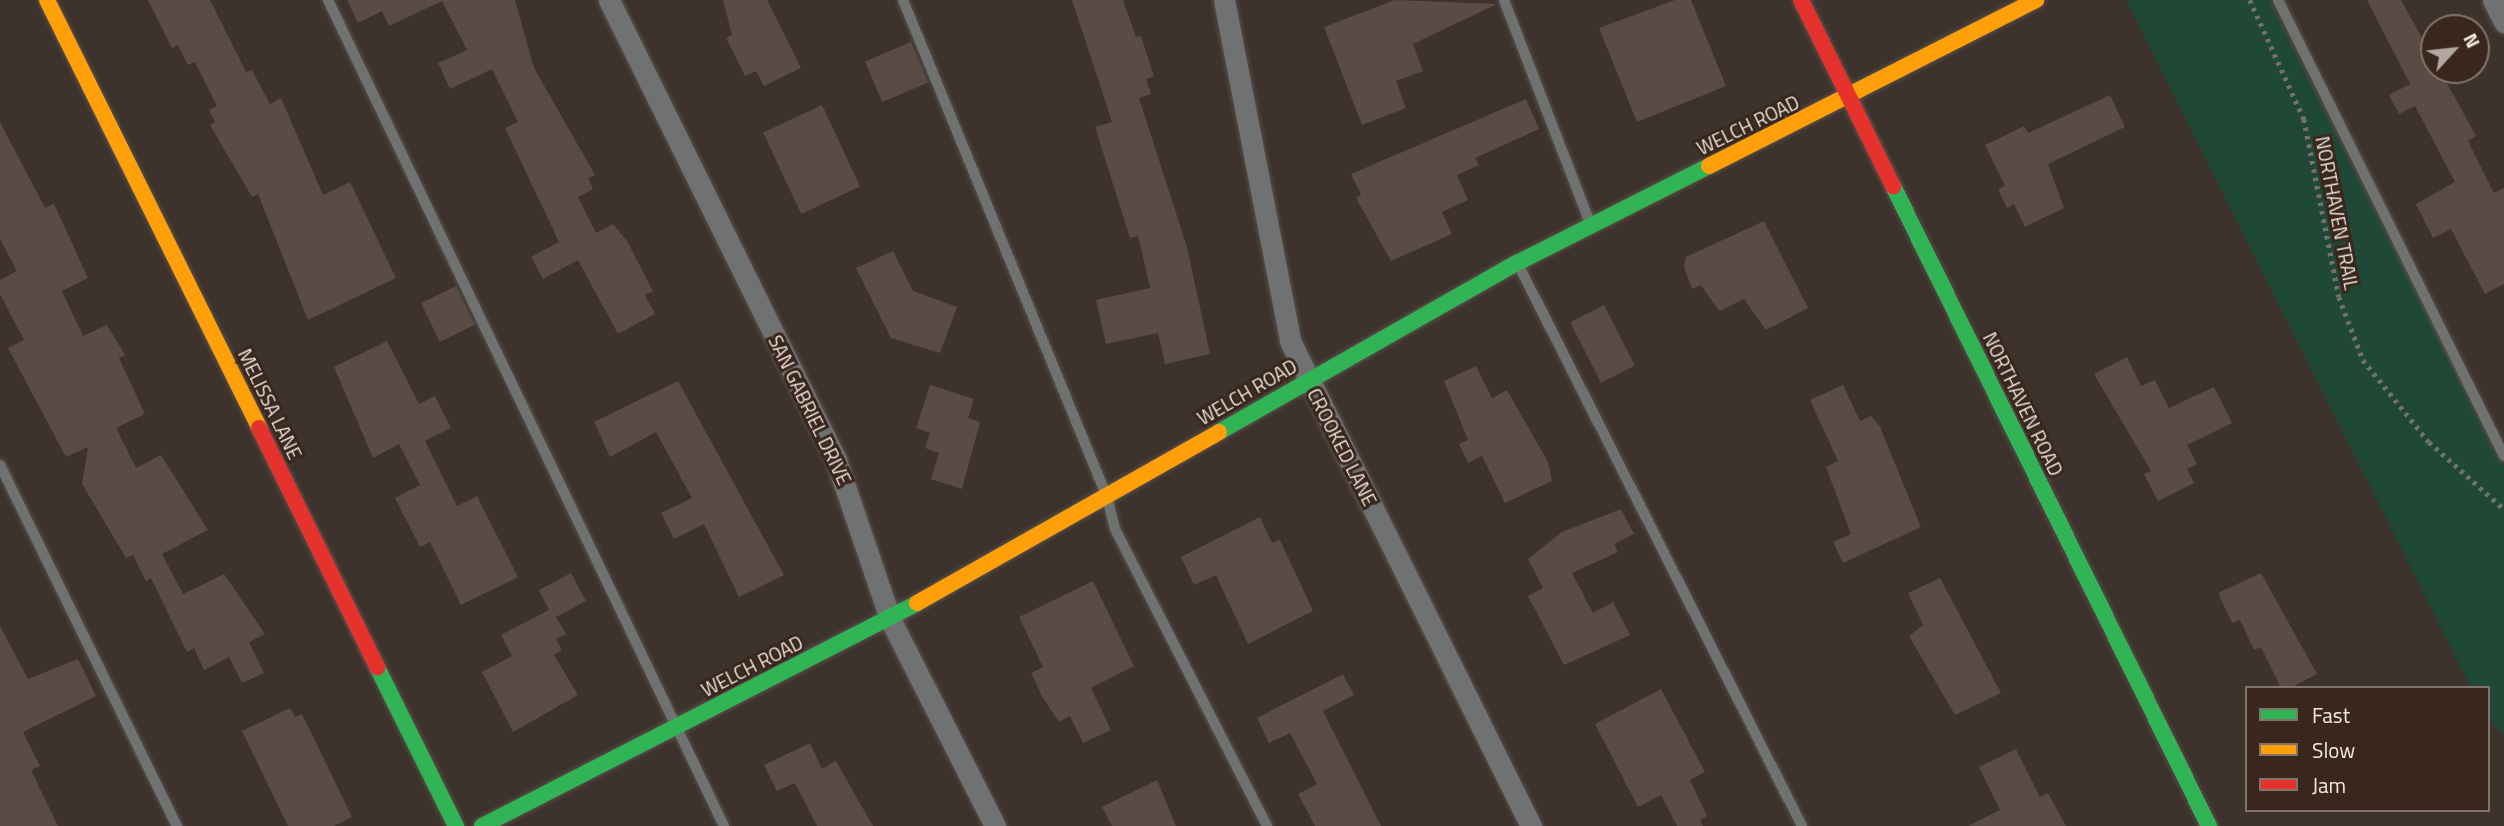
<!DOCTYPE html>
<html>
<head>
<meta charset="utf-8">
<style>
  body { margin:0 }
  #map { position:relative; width:2504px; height:826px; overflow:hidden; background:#3d322c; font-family:"Titillium Web",sans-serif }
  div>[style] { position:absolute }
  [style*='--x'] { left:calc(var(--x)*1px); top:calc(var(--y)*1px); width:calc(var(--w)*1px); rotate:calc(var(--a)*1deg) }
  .green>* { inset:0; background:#204836 }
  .building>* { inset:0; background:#5a4c44; transform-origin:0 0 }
  .path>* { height:4.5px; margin-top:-2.25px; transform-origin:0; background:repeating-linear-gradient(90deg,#72716e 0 3.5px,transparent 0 8.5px) }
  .roads { filter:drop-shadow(0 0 2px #58504a) drop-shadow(0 0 2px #58504a) }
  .lane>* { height:10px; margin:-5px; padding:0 5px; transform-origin:5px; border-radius:5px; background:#707271 }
  .street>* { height:21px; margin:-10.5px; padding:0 10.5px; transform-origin:10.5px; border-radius:10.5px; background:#707271 }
  .fast>* { height:16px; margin:-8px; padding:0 8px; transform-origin:8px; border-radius:8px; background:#30b455 }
  .slow>* { height:16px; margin:-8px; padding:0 8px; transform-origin:8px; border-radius:8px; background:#ff9f0a }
  .jam>* { height:16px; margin:-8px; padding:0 8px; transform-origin:8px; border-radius:8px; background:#e5322d }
  span { translate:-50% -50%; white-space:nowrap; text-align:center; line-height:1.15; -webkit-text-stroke:6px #39271d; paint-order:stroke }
  .street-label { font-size:19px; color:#f3e7e0 }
  .legend { position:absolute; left:2245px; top:686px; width:245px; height:126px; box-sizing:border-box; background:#39271d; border:2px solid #83746b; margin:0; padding:9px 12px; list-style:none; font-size:21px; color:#f3e7e0 }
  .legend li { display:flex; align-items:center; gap:14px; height:35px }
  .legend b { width:35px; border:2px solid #83746b }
  .north { position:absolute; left:2420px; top:14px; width:70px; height:70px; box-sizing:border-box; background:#39271d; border:2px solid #83746b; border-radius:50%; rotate:63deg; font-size:19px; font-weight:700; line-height:28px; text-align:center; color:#f3e7e0 }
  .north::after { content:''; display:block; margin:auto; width:24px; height:32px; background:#b3a8a1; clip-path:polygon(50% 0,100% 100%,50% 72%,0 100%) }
</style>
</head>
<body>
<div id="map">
  <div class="green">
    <i style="clip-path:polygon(2126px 0,2270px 0,2504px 468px,2504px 736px,2488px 715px,2488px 688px,2471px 688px)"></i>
  </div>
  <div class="building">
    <i style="clip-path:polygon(148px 0,210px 0,246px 72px,252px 70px,270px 104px,281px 98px,323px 195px,350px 182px,396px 278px,308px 320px,258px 194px,252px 197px,210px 125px,215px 122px,209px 110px,217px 106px,195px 62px,188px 65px,178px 45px,172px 48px)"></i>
    <i style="clip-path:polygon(347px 0,515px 0,534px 68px,595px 175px,588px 178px,593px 189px,578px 197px,596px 233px,613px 224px,627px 241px,653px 291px,645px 295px,655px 314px,618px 334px,578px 260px,543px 279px,531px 257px,559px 242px,505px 128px,518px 122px,492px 69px,450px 89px,438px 63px,467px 50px,442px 1px,389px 26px,382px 11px,358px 23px)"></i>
    <i style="clip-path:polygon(723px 0,767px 0,801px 68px,764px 86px,756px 71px,745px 76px,726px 38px,732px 35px)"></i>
    <i style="clip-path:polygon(1072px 0,1123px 0,1136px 37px,1141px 36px,1154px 76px,1146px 79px,1151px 94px,1139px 98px,1187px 247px,1210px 354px,1165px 364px,1158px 333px,1106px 344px,1096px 300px,1150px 288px,1138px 236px,1130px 238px,1095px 127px,1112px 122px)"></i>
    <i style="clip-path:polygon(1395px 0,1497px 4px,1413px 44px,1423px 71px,1396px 81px,1406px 108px,1362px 125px,1324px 27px)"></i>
    <i style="clip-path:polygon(1675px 0,1691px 0,1726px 86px,1637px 122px,1599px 28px)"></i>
    <i style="clip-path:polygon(2367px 0,2401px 0,2476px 136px,2468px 141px,2494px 193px,2504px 188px,2504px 284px,2485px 294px,2451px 229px,2433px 238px,2416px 204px,2455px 182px,2415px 106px,2399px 114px,2389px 95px,2410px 84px)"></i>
    <i style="left:911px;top:42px;width:44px;height:50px;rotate:67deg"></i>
    <i style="clip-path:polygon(2110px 95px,2125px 127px,2048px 164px,2064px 208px,2025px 227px,2014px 204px,2007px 208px,1998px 189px,2005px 186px,1985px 145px,2024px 126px,2028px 133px)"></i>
    <i style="clip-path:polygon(1526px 99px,1539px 129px,1475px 158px,1479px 165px,1457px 175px,1468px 200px,1442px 212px,1452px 234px,1391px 261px,1356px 198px,1361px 195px,1351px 174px)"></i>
    <i style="left:822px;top:105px;width:90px;height:65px;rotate:65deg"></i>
    <i style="clip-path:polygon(0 122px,45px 208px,54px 204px,88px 278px,62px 291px,83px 336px,107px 325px,125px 355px,119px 358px,145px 414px,116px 428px,136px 468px,161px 455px,208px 530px,162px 554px,183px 594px,224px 574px,265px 634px,249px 642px,264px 673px,242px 683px,229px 657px,204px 670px,194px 648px,187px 652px,151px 578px,146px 581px,133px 555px,126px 558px,82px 484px,88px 447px,66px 457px,8px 348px,24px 340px,0 294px,0 280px,17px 271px,0 239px)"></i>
    <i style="clip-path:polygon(1764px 221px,1808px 308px,1766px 330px,1744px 299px,1719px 311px,1701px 285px,1692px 289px,1684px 267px,1686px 257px)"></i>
    <i style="clip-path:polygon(893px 251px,913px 291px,957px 307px,940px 353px,891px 338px,856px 268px)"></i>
    <i style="left:456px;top:286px;width:43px;height:39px;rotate:64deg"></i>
    <i style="left:1604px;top:305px;width:68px;height:38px;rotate:63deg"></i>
    <i style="clip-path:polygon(387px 341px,419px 404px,435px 396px,451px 428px,425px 441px,457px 506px,477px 496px,518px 577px,461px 605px,430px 542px,420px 547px,395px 498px,420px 485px,399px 444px,373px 458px,334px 367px)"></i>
    <i style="clip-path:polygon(2127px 357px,2141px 386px,2155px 380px,2169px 408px,2214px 387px,2232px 423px,2187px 445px,2197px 464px,2187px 469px,2194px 483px,2158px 501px,2144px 474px,2151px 471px,2094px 374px)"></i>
    <i style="clip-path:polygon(1476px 366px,1492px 398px,1507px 390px,1548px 462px,1552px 481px,1505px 503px,1482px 456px,1468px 463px,1459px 444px,1468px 440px,1444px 381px)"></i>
    <i style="clip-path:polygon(678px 381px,784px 575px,739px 597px,704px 524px,674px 539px,661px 513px,692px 498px,656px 432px,610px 457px,594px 422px)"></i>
    <i style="clip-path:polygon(930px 385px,974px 399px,968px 418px,980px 422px,962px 489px,931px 479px,939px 453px,925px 448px,930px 433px,916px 428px)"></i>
    <i style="clip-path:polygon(1843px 385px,1860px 421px,1871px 416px,1880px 427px,1921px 527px,1843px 563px,1833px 542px,1851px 534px,1826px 467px,1838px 461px,1810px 400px)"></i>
    <i style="clip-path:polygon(1621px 509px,1634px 534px,1614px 544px,1618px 552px,1572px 573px,1593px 613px,1613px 602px,1630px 635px,1564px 665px,1528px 596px,1543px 588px,1528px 559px,1562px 532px)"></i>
    <i style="clip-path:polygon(1260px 517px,1272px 543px,1280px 540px,1313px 611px,1248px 644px,1216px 575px,1194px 585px,1181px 557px)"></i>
    <i style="clip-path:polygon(571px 573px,586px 601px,556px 617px,566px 634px,556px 639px,562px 650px,554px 655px,578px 695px,513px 732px,482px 672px,512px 656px,501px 635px,549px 610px,539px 590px)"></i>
    <i style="clip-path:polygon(2261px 573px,2317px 674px,2290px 688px,2281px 688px,2261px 647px,2254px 650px,2240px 620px,2232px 623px,2218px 593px)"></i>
    <i style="clip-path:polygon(1940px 578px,2001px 693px,1955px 715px,1909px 636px,1923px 625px,1908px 593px)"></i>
    <i style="clip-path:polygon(1093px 581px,1134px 666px,1091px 688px,1111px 730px,1083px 743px,1070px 716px,1059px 722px,1043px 698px,1031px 673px,1043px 667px,1019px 617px)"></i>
    <i style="clip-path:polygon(0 626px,28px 679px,78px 659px,96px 696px,23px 732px,40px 766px,31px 770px,58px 826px,0 826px)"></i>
    <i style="clip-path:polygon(1343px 674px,1354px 695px,1323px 711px,1381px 826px,1315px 826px,1298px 794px,1317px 784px,1290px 733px,1269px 743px,1257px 718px)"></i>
    <i style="clip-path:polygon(1661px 689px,1705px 772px,1690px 780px,1707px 816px,1700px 820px,1703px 826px,1677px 826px,1661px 795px,1638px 807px,1595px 724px)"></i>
    <i style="clip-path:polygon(290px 708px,295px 717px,302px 714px,352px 817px,334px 826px,288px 826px,242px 731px)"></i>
    <i style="clip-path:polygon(810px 743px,822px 769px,836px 761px,873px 826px,817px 826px,795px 783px,777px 791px,764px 765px)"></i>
    <i style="clip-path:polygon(2016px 749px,2040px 797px,2048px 793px,2066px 826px,1968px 826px,2000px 810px,1979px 767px)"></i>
    <i style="clip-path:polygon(1157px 780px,1176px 826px,1112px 826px,1102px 807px)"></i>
  </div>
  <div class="path">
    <i style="--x:2250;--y:0;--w:131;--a:65.6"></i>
    <i style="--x:2304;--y:119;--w:181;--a:78.9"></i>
    <i style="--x:2339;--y:297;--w:67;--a:69.1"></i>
    <i style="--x:2363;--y:360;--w:105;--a:51.2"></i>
    <i style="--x:2429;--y:442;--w:101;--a:41.8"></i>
  </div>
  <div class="roads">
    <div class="lane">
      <i style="--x:328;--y:0;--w:916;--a:64.39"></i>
      <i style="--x:903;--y:0;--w:537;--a:67.68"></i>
      <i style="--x:1107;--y:497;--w:33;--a:76"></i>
      <i style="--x:1115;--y:529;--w:334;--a:62.9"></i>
      <i style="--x:1504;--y:0;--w:239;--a:68.9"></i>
      <i style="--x:2278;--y:0;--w:509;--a:63.64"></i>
      <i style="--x:1519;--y:266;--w:627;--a:63.19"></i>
      <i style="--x:0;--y:465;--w:402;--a:63.9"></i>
    </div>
    <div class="street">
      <i style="--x:609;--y:0;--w:513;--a:63.73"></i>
      <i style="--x:836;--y:460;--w:168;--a:71.2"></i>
      <i style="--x:890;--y:619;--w:232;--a:63.1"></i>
      <i style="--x:1224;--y:0;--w:347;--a:79"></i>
      <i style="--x:1290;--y:341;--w:542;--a:63.58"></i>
      <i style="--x:2493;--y:0;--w:25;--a:63"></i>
    </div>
    <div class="fast">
      <i style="--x:1893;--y:186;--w:714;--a:63.72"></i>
      <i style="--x:1219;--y:432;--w:343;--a:-29.6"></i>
      <i style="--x:1517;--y:263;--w:215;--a:-26.8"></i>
      <i style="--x:377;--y:667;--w:178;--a:63.6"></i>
      <i style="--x:482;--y:826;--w:489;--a:-27.1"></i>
    </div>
    <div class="slow">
      <i style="--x:47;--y:0;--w:478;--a:63.6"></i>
      <i style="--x:1709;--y:166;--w:367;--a:-26.9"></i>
      <i style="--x:917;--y:603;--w:347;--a:-29.5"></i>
    </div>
    <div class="jam">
      <i style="--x:1801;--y:0;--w:208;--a:63.7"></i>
      <i style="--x:259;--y:428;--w:267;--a:63.7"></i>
    </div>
  </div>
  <div class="street-label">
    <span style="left:1748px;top:125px;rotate:-26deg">WELCH ROAD</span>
    <span style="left:2337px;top:213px;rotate:79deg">NORTHAVEN TRAIL</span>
    <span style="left:1247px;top:392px;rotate:-30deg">WELCH ROAD</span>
    <span style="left:270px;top:404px;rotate:64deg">MELISSA LANE</span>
    <span style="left:2023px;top:404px;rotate:64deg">NORTHAVEN ROAD</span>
    <span style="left:810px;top:410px;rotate:64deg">SAN GABRIEL DRIVE</span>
    <span style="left:1342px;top:447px;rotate:63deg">CROOKED LANE</span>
    <span style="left:752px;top:666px;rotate:-27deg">WELCH ROAD</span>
  </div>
  <ul class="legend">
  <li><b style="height:9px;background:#30b455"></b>Fast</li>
  <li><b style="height:9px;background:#ff9f0a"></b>Slow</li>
  <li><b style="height:9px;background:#e5322d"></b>Jam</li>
  </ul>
  <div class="north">N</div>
</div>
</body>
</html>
